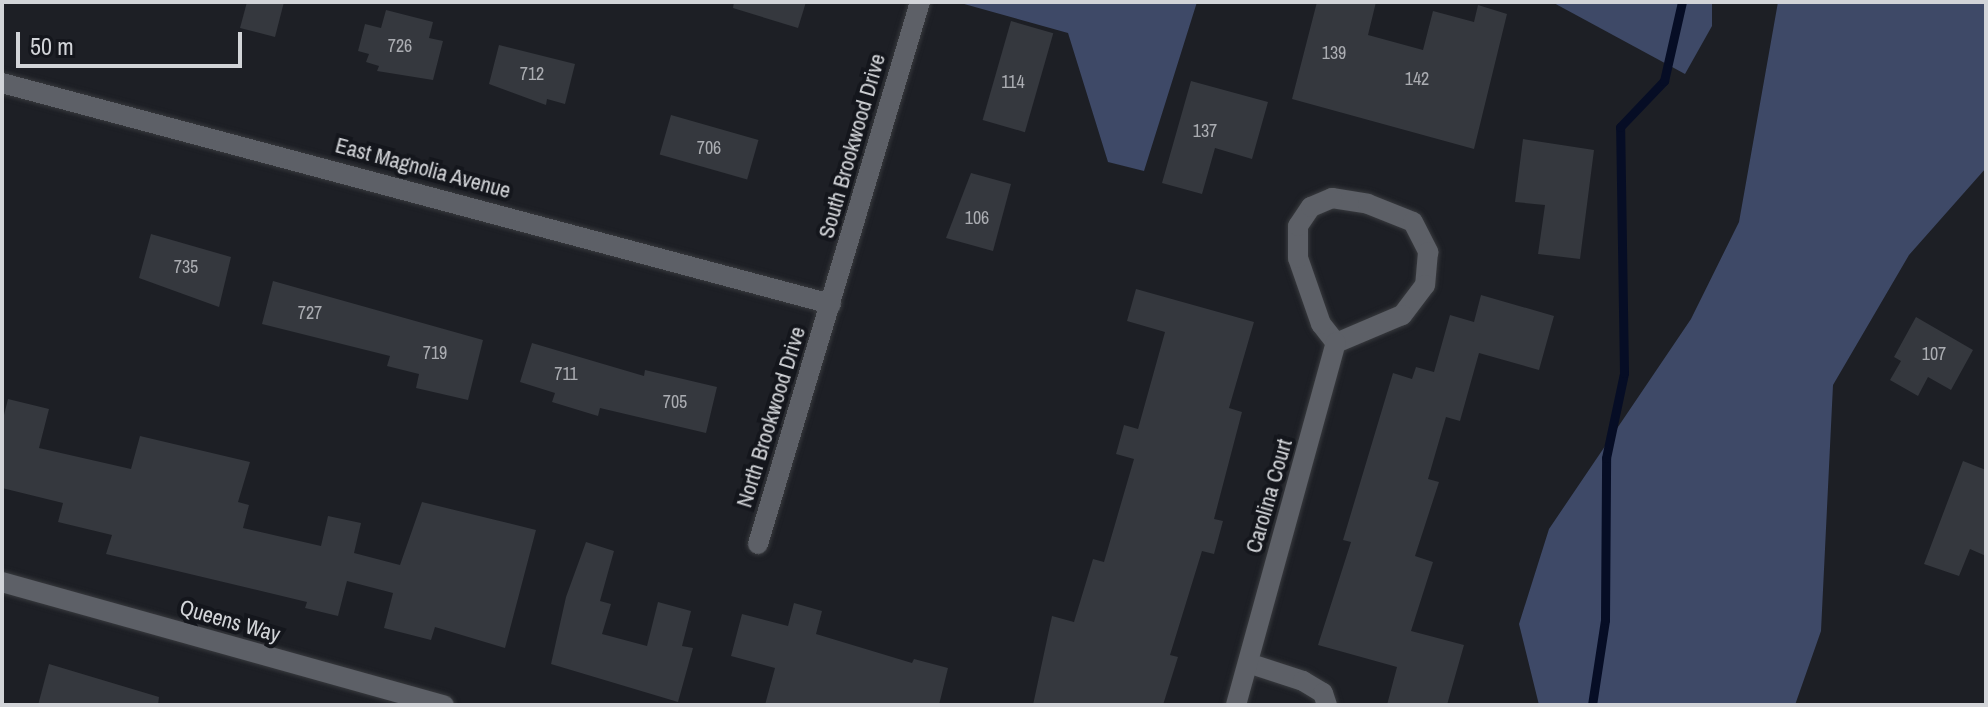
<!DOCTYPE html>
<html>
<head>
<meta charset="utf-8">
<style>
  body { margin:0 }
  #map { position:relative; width:1988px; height:707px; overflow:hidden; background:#1d1f25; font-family:"Archivo Narrow",sans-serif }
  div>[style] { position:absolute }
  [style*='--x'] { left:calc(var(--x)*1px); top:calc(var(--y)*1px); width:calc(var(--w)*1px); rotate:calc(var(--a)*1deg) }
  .forest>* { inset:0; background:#3e4967 }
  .stream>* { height:9px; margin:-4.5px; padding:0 4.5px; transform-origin:4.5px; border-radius:4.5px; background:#060d25 }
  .building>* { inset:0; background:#35383e; transform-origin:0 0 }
  .roads { filter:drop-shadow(0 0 2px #383a3e) drop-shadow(0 0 2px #383a3e) }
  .minor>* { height:20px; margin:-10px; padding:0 10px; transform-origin:10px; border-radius:10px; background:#5d6067 }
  span { translate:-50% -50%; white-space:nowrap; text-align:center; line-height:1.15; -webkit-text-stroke:8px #14161c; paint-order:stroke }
  .number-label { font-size:18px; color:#abadb2 }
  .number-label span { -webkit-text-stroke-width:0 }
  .street-label { font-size:22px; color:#d2d4d8 }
  .frame { position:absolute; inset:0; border:4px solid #d2d4d8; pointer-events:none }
  .scale { position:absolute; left:16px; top:32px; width:226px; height:36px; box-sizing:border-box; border:4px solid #d2d4d8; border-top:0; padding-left:10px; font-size:24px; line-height:28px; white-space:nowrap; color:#d2d4d8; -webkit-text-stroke:6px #14161c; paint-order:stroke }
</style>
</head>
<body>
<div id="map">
  <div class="forest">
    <i style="clip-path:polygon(957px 2px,1197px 2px,1144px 171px,1108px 162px,1068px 33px)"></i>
    <i style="clip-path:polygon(1552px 2px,1712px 2px,1712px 26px,1685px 74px)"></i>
    <i style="clip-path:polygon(1778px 2px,1986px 2px,1986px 168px,1909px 255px,1833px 385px,1821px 631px,1795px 705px,1539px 705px,1519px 624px,1549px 529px,1691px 319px,1739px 222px)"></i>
  </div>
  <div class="stream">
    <i style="--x:1592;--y:705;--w:86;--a:-81.3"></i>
    <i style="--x:1605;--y:620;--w:162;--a:-89.6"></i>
    <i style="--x:1606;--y:458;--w:87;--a:-78"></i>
    <i style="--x:1624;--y:373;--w:246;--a:-90.9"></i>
    <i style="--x:1620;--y:127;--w:64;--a:-46.3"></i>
    <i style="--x:1664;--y:81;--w:81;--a:-77.2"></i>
  </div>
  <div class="building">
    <i style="clip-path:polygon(247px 2px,284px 2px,275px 37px,240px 28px)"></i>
    <i style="clip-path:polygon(734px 2px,806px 2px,798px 28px,733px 8px)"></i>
    <i style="clip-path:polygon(1317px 2px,1376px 2px,1368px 35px,1423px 50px,1433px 11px,1474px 22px,1478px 5px,1507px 14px,1474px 149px,1292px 99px)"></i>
    <i style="clip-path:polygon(386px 10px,433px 22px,429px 38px,443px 41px,433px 80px,377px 71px,379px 66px,366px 62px,369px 54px,358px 51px,365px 24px,381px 28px)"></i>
    <i style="left:1011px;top:21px;width:44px;height:103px;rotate:16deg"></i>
    <i style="clip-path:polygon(499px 45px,575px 64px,565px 104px,547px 99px,546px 105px,489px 84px)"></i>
    <i style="clip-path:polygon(1191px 81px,1268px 102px,1252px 159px,1215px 148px,1202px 194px,1162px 183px)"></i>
    <i style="left:671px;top:115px;width:91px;height:41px;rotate:16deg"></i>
    <i style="clip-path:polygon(1523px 139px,1594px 150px,1580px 259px,1538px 254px,1545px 205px,1515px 202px)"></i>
    <i style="clip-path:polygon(971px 173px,1011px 184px,993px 251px,946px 238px)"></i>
    <i style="clip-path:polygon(151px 234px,231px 257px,219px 307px,139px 278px)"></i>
    <i style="clip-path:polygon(273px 281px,483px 340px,468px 400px,416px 388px,419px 374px,387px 366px,390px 356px,262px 324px)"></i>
    <i style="clip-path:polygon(1136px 289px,1254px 322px,1229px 408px,1242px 412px,1214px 519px,1223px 521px,1214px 554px,1202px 551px,1170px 655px,1178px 657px,1163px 705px,1033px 705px,1052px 616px,1074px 622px,1093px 559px,1104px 562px,1134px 459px,1116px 454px,1124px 425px,1138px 429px,1165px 332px,1127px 321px)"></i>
    <i style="clip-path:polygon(1481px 295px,1554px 316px,1539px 370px,1479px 353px,1460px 421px,1446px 417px,1428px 479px,1439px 482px,1415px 556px,1433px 562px,1411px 631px,1464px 645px,1447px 705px,1387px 705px,1397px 667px,1318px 645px,1351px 542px,1343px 540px,1393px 373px,1412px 379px,1416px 367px,1434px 372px,1450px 315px,1474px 322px)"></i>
    <i style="clip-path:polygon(1916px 317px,1973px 350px,1951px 390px,1928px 377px,1918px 396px,1890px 380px,1901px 361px,1894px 357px)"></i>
    <i style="clip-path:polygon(532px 343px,644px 376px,645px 370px,717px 387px,706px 433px,600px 408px,598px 416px,552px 402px,555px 393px,520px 382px)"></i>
    <i style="clip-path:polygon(8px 399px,49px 409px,39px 448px,131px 469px,140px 436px,250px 462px,238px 502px,249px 505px,243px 528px,321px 546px,328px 516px,361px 523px,354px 553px,400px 565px,422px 502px,536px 530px,505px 648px,435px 627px,431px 640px,384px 628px,393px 593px,347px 581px,338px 616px,305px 608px,307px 602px,106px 554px,112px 535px,58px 522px,63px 503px,2px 488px,2px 423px)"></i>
    <i style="clip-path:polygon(1963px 461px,1986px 470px,1986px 556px,1970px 549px,1959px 576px,1924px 564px)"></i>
    <i style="clip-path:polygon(586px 542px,614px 551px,600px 601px,611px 604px,602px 634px,647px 646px,658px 602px,691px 611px,682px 646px,693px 648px,678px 702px,551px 664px,566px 597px)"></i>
    <i style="clip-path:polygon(794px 603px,822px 611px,816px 634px,912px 663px,914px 659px,948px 668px,939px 705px,765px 705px,775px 668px,731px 656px,742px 614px,788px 626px)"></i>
    <i style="clip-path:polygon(49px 664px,159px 697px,158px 705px,38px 705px)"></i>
  </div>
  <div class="roads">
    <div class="minor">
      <i style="--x:2;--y:83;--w:858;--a:14.93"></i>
      <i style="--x:1332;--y:198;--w:36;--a:9"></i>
      <i style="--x:1368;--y:204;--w:48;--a:21.8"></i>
      <i style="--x:1413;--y:222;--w:34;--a:63"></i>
      <i style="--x:1428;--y:252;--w:33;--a:95"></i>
      <i style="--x:1425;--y:285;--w:38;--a:127"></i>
      <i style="--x:1402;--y:315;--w:72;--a:157"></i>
      <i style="--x:1336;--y:343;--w:24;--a:-128"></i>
      <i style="--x:1321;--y:324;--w:70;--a:-109.2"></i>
      <i style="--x:1298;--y:258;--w:32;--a:-90"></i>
      <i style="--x:1298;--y:226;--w:23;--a:-56"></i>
      <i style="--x:1311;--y:207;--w:23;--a:-23"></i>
      <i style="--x:758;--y:544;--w:566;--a:-73.36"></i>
      <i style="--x:2;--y:582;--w:459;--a:15.6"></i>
      <i style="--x:1248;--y:663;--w:58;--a:18.1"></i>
      <i style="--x:1303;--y:681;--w:23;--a:31"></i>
      <i style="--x:1323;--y:693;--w:13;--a:72"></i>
      <i style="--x:1236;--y:705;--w:376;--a:-74.6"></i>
    </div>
  </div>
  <div class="number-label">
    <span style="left:400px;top:46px">726</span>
    <span style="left:1334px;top:53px">139</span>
    <span style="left:532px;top:74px">712</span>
    <span style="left:1417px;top:79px">142</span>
    <span style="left:1013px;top:82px">114</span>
    <span style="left:1205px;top:131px">137</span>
    <span style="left:709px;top:148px">706</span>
    <span style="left:977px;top:218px">106</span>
    <span style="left:186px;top:267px">735</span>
    <span style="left:310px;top:313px">727</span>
    <span style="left:435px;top:353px">719</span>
    <span style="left:1934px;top:354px">107</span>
    <span style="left:566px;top:374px">711</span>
    <span style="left:675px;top:402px">705</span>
  </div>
  <div class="street-label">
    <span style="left:852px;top:146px;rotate:-74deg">South Brookwood Drive</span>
    <span style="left:423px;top:168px;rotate:15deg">East Magnolia Avenue</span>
    <span style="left:771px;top:417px;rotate:-73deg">North Brookwood Drive</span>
    <span style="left:1269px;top:496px;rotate:-74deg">Carolina Court</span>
    <span style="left:230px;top:621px;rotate:16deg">Queens Way</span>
  </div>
  <div class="frame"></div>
  <div class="scale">50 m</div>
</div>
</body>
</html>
